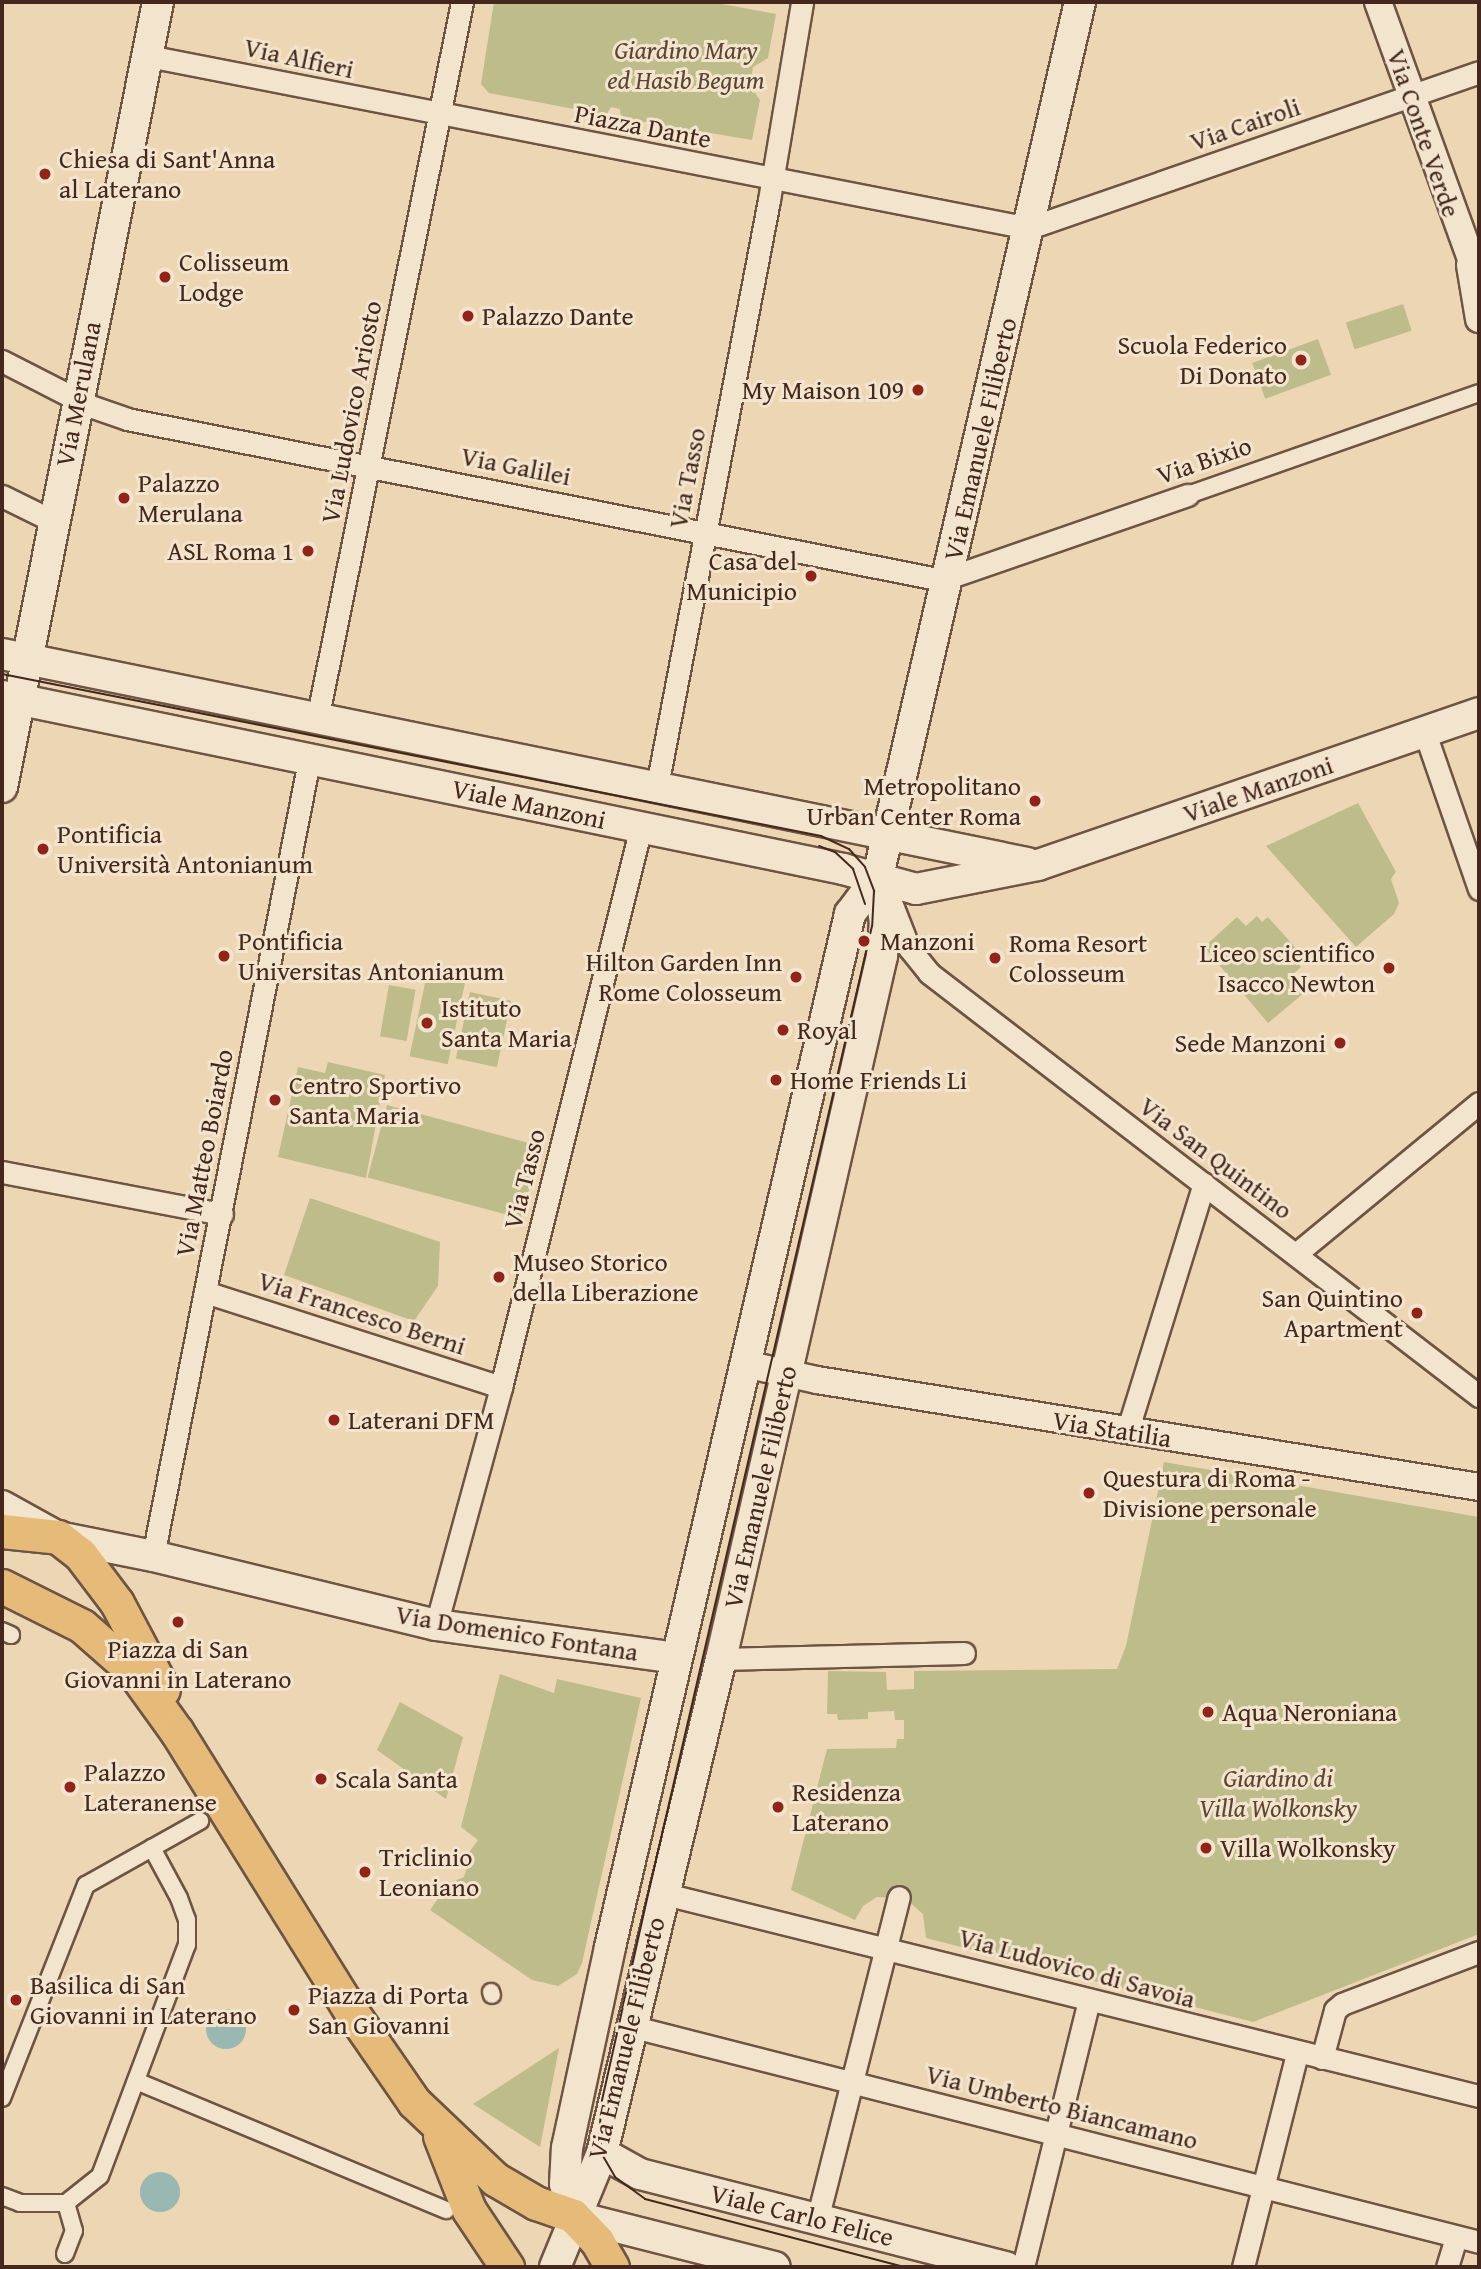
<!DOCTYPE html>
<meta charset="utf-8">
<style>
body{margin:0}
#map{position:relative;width:1481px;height:2269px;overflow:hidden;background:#edd6b4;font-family:"Gentium Book Plus",serif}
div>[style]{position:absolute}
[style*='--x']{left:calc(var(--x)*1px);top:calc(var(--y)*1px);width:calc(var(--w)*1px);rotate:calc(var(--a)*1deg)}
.green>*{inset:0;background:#bdbc8a;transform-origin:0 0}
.water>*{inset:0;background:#9ab8b2}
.round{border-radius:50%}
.roads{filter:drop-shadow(2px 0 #6e5443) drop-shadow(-2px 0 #6e5443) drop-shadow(0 2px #6e5443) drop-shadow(0 -2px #6e5443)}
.pedestrian>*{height:16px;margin:-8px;padding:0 8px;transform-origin:8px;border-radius:8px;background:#f3e4ce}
.minor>*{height:21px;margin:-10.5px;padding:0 10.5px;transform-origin:10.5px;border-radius:10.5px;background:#f3e4ce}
.tertiary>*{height:26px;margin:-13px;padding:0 13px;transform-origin:13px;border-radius:13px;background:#f3e4ce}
.secondary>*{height:30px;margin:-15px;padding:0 15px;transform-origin:15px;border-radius:15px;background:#f3e4ce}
.primary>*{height:33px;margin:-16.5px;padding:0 16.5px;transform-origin:16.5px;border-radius:16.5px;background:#e6bb7a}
.tram>*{height:2px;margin:-1px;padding:0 1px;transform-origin:1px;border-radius:1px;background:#44281d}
.dots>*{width:19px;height:19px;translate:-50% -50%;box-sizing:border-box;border:4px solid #f3e4ce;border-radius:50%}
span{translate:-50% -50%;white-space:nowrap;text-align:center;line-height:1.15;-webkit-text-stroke:6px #f3e4ce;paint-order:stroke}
.park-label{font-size:26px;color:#5c4633;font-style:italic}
.street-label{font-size:26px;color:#44281d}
.poi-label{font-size:26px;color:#44281d}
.left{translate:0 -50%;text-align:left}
.right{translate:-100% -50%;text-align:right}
.frame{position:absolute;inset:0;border:4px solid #44281d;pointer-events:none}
</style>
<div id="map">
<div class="green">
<i style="clip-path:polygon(494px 2px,711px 2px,776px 14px,768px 58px,753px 67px,750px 86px,760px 100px,752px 140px,621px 118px,620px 109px,611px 107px,606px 115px,489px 93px,481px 84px)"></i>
<i style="left:1403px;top:304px;width:28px;height:60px;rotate:72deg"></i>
<i style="left:1318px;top:339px;width:38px;height:70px;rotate:70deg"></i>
<i style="clip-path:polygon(1358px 803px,1396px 872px,1391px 879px,1399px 903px,1394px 914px,1356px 947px,1266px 846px)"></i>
<i style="clip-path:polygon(1257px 916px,1262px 922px,1268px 917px,1302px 955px,1296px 961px,1301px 967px,1291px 976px,1305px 992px,1268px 1023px,1204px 947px,1237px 917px,1246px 926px)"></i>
<i style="left:427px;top:974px;width:39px;height:84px;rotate:12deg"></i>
<i style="left:389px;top:985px;width:27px;height:52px;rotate:10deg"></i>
<i style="left:470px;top:992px;width:42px;height:68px;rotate:12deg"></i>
<i style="clip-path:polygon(328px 1062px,385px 1075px,366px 1178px,278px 1157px,298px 1067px,325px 1073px)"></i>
<i style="left:387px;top:1105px;width:159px;height:75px;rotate:15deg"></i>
<i style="clip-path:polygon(310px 1198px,440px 1242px,438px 1286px,414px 1321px,284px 1275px)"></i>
<i style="clip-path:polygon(1164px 1462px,1479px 1517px,1479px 1934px,1253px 2022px,926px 1938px,923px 1914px,906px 1899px,877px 1897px,863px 1906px,855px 1920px,791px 1890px,827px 1749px,896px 1748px,897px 1739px,904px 1739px,904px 1720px,895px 1720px,894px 1711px,868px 1712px,868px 1719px,838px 1720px,837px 1714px,827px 1714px,828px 1671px,886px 1672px,887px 1690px,914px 1689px,914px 1671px,1117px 1669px,1126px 1646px)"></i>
<i style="clip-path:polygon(500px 1674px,554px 1693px,557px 1679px,641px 1698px,582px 1963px,577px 1974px,558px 1986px,532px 1980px,430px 1910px,449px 1883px,464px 1877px,467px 1868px,463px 1861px,478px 1840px,461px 1827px)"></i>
<i style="clip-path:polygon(400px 1702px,463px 1737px,446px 1799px,377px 1750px)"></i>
<i style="clip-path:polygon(559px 2048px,540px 2147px,473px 2104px)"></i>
</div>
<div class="water">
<i class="round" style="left:206px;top:2009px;width:40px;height:40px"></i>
<i class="round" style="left:140px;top:2172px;width:40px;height:40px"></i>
</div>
<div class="roads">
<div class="pedestrian">
<i style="--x:1188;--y:495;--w:308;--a:-19.3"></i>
<i style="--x:2;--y:1631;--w:10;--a:24"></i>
<i style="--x:491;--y:1992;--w:3;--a:72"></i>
<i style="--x:136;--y:2081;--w:336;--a:22.6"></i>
<i style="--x:2;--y:2098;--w:229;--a:-68.5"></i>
<i style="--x:86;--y:1885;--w:131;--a:-29.3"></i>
<i style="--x:2;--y:2196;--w:19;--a:21"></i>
<i style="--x:20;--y:2203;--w:46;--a:0"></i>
<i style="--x:66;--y:2203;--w:43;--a:-38.5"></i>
<i style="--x:100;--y:2176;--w:247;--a:-69.4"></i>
<i style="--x:187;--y:1945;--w:25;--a:-90"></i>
<i style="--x:187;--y:1920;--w:23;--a:-110"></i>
<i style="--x:179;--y:1898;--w:57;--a:-118.4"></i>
<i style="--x:65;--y:2254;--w:25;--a:-69"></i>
<i style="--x:74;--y:2231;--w:29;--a:-106"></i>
</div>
<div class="minor">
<i style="--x:148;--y:56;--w:898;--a:11.05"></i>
<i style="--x:1029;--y:228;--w:476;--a:-19.1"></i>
<i style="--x:2;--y:361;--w:99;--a:27.1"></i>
<i style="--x:90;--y:406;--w:39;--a:19"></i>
<i style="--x:127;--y:419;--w:831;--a:11.17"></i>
<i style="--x:942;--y:580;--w:260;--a:-19.1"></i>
<i style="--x:2;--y:496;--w:57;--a:26.1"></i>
<i style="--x:317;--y:720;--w:732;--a:-78.58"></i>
<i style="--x:1425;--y:733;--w:165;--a:70.9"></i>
<i style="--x:657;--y:786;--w:597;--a:-79.18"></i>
<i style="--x:769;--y:200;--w:201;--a:-80.5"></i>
<i style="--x:889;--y:897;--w:55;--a:68.6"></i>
<i style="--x:909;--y:948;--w:32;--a:51"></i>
<i style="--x:929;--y:973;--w:694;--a:37.56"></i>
<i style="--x:2;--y:1172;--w:224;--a:10.8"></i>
<i style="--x:1297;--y:1253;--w:236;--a:-39.5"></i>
<i style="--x:205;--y:1292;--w:311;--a:17.8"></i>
<i style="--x:1127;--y:1432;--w:260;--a:-72.8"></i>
<i style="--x:153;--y:1556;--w:810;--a:-78.9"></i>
<i style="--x:436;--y:1625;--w:247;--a:-74.7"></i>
<i style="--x:501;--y:1387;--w:577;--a:-75.96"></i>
<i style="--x:721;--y:1659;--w:243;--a:-1.4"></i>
<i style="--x:661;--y:1893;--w:843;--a:13.94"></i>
<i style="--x:630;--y:2026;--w:876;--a:14.27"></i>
<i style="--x:1322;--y:2058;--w:50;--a:-74.8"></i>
<i style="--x:1335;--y:2010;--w:9;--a:-41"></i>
<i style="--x:1342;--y:2004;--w:147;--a:-20.8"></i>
<i style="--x:817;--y:2220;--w:333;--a:-75.8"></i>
<i style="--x:1023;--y:2267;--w:275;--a:-76.1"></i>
<i style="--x:1243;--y:2267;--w:221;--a:-75.8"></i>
<i style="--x:1447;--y:2267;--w:31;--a:-73"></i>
</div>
<div class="tertiary">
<i style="--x:1378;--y:2;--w:297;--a:70.1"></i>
<i style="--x:1470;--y:265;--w:55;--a:80.5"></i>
<i style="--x:745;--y:1364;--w:74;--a:12.5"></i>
<i style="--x:817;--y:1380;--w:671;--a:9.18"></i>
</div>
<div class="secondary">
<i style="--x:2;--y:654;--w:1046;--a:11.52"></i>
<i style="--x:2;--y:696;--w:859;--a:11.62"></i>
<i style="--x:843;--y:869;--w:76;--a:15.3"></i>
<i style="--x:916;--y:889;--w:124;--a:-11.1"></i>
<i style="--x:1038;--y:865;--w:466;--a:-19"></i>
<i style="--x:2;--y:787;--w:800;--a:-78.76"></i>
<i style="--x:2;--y:1506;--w:64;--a:29"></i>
<i style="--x:58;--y:1537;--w:97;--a:11.3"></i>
<i style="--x:153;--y:1556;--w:291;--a:13.7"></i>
<i style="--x:436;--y:1625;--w:242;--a:7.8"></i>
<i style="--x:602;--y:2153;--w:43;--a:28.9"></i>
<i style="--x:640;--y:2174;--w:378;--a:14.3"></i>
<i style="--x:573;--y:2216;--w:33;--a:-104"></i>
<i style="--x:565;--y:2184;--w:36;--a:-87"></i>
<i style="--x:567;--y:2148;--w:206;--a:-77.9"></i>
<i style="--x:610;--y:1947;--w:1061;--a:-76.92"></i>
<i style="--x:850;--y:914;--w:47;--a:-53.6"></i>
<i style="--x:573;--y:2216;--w:208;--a:14.2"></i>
<i style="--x:555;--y:2267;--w:123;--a:-67.6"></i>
<i style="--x:602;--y:2153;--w:508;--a:-76.46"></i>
<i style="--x:721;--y:1659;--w:721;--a:-77.1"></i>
<i style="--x:882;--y:956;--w:33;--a:-85"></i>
<i style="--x:885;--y:923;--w:48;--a:-98.5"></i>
<i style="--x:878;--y:876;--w:897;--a:-76.99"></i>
</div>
<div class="primary">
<i style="--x:2;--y:1531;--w:56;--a:6.1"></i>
<i style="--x:58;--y:1537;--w:28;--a:38"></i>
<i style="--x:80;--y:1554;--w:61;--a:52.9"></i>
<i style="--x:117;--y:1603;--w:98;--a:62.1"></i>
<i style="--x:2;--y:1586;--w:89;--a:26.6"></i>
<i style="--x:82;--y:1626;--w:68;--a:41.4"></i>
<i style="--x:133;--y:1671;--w:75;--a:54.2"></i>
<i style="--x:177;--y:1732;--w:325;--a:58.1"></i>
<i style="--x:349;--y:2008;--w:114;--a:55.3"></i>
<i style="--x:414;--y:2102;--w:112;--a:43.5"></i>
<i style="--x:495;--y:2179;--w:48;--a:30.3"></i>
<i style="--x:536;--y:2203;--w:39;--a:19"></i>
<i style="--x:573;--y:2216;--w:35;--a:46"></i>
<i style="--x:597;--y:2241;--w:30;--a:60"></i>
<i style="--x:440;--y:2136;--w:79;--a:68.6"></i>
<i style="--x:469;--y:2210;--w:69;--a:56.3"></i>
</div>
</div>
<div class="tram">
<i style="--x:2;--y:674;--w:835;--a:11.19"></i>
<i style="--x:821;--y:836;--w:31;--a:25"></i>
<i style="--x:849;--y:849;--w:24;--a:48"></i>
<i style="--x:865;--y:867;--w:26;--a:69"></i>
<i style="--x:874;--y:891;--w:35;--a:93"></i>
<i style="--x:872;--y:926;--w:989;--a:103.02"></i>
<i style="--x:649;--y:1890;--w:216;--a:102.6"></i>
<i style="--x:602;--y:2101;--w:33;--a:95"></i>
<i style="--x:599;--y:2134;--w:22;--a:80"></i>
<i style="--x:603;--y:2156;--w:24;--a:60"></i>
<i style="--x:615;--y:2177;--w:37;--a:36"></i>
<i style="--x:645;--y:2199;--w:268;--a:14.7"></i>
<i style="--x:819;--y:846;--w:17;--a:21"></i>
<i style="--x:835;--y:852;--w:25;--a:43"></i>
<i style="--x:853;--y:869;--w:37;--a:71"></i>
</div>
<div class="dots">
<i style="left:45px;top:174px;background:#8f2418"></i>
<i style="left:165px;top:277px;background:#8f2418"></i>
<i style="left:468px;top:316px;background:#8f2418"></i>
<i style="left:1301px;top:360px;background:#8f2418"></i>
<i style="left:918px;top:390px;background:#8f2418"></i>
<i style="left:124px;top:498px;background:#8f2418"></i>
<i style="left:308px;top:551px;background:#8f2418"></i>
<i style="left:811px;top:576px;background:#8f2418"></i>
<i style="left:1035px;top:801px;background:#8f2418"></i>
<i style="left:43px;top:849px;background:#8f2418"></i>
<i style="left:864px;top:941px;background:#8f2418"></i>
<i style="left:224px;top:956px;background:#8f2418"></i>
<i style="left:995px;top:958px;background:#8f2418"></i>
<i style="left:1389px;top:968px;background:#8f2418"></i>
<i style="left:796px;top:977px;background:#8f2418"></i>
<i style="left:427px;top:1023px;background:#8f2418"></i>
<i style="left:783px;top:1030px;background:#8f2418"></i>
<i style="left:1340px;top:1043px;background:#8f2418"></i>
<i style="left:776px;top:1080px;background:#8f2418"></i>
<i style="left:275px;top:1100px;background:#8f2418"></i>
<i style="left:499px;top:1277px;background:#8f2418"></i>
<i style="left:1417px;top:1313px;background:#8f2418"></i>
<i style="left:334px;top:1420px;background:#8f2418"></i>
<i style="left:1089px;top:1493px;background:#8f2418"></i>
<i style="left:178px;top:1622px;background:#8f2418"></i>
<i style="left:1208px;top:1712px;background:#8f2418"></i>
<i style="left:321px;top:1779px;background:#8f2418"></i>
<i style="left:70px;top:1787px;background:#8f2418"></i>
<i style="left:778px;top:1807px;background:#8f2418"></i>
<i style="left:1206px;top:1848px;background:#8f2418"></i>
<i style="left:365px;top:1872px;background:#8f2418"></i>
<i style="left:16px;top:2000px;background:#8f2418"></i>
<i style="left:294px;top:2010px;background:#8f2418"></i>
</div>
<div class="park-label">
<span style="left:686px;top:65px">Giardino Mary<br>ed Hasib Begum</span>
<span style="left:1278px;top:1793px">Giardino di<br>Villa Wolkonsky</span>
</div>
<div class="street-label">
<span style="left:299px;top:58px;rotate:12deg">Via Alfieri</span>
<span style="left:1245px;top:124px;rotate:-19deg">Via Cairoli</span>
<span style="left:643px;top:126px;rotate:11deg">Piazza Dante</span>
<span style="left:1424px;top:133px;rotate:71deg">Via Conte Verde</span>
<span style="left:78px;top:394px;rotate:-79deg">Via Merulana</span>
<span style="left:351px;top:412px;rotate:-79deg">Via Ludovico Ariosto</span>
<span style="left:980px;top:439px;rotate:-77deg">Via Emanuele Filiberto</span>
<span style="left:1204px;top:460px;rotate:-19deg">Via Bixio</span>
<span style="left:516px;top:466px;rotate:11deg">Via Galilei</span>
<span style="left:687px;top:478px;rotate:-79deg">Via Tasso</span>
<span style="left:1258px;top:789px;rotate:-19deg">Viale Manzoni</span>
<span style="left:529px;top:804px;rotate:12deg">Viale Manzoni</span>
<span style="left:204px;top:1153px;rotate:-79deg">Via Matteo Boiardo</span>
<span style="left:1216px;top:1158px;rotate:37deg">Via San Quintino</span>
<span style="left:524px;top:1179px;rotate:-76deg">Via Tasso</span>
<span style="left:362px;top:1313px;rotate:18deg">Via Francesco Berni</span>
<span style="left:1112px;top:1429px;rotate:9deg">Via Statilia</span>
<span style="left:760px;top:1487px;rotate:-77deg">Via Emanuele Filiberto</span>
<span style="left:517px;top:1633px;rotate:9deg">Via Domenico Fontana</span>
<span style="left:1077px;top:1968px;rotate:15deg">Via Ludovico di Savoia</span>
<span style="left:626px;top:2038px;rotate:-76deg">Via Emanuele Filiberto</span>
<span style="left:1062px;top:2107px;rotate:14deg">Via Umberto Biancamano</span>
<span style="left:802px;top:2215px;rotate:14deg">Viale Carlo Felice</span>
</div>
<div class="poi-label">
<span class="left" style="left:59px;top:174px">Chiesa di Sant'Anna<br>al Laterano</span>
<span class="left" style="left:179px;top:277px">Colisseum<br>Lodge</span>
<span class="left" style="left:482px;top:316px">Palazzo Dante</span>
<span class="right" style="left:1287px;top:360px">Scuola Federico<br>Di Donato</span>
<span class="right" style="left:904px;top:390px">My Maison 109</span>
<span class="left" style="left:138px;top:498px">Palazzo<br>Merulana</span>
<span class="right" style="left:294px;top:551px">ASL Roma 1</span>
<span class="right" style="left:797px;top:576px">Casa del<br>Municipio</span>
<span class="right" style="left:1021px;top:801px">Metropolitano<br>Urban Center Roma</span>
<span class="left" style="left:57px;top:849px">Pontificia<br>Università Antonianum</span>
<span class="left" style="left:238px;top:956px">Pontificia<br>Universitas Antonianum</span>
<span class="left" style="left:880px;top:941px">Manzoni</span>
<span class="left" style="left:1009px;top:958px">Roma Resort<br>Colosseum</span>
<span class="right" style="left:1375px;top:968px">Liceo scientifico<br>Isacco Newton</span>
<span class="right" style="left:782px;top:977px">Hilton Garden Inn<br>Rome Colosseum</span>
<span class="left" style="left:441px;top:1023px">Istituto<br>Santa Maria</span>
<span class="left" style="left:797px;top:1030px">Royal</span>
<span class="right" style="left:1326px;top:1043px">Sede Manzoni</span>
<span class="left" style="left:790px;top:1080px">Home Friends Li</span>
<span class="left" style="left:289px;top:1100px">Centro Sportivo<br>Santa Maria</span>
<span class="left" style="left:513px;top:1277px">Museo Storico<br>della Liberazione</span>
<span class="right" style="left:1403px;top:1313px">San Quintino<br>Apartment</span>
<span class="left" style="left:348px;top:1420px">Laterani DFM</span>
<span class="left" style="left:1103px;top:1493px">Questura di Roma -<br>Divisione personale</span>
<span style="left:178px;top:1664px">Piazza di San<br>Giovanni in Laterano</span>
<span class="left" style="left:1222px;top:1712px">Aqua Neroniana</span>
<span class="left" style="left:84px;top:1787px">Palazzo<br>Lateranense</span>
<span class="left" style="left:335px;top:1779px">Scala Santa</span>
<span class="left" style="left:792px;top:1807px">Residenza<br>Laterano</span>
<span class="left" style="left:1220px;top:1848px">Villa Wolkonsky</span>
<span class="left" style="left:379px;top:1872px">Triclinio<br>Leoniano</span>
<span class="left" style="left:30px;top:2000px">Basilica di San<br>Giovanni in Laterano</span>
<span class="left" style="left:308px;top:2010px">Piazza di Porta<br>San Giovanni</span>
</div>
<div class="frame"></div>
</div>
